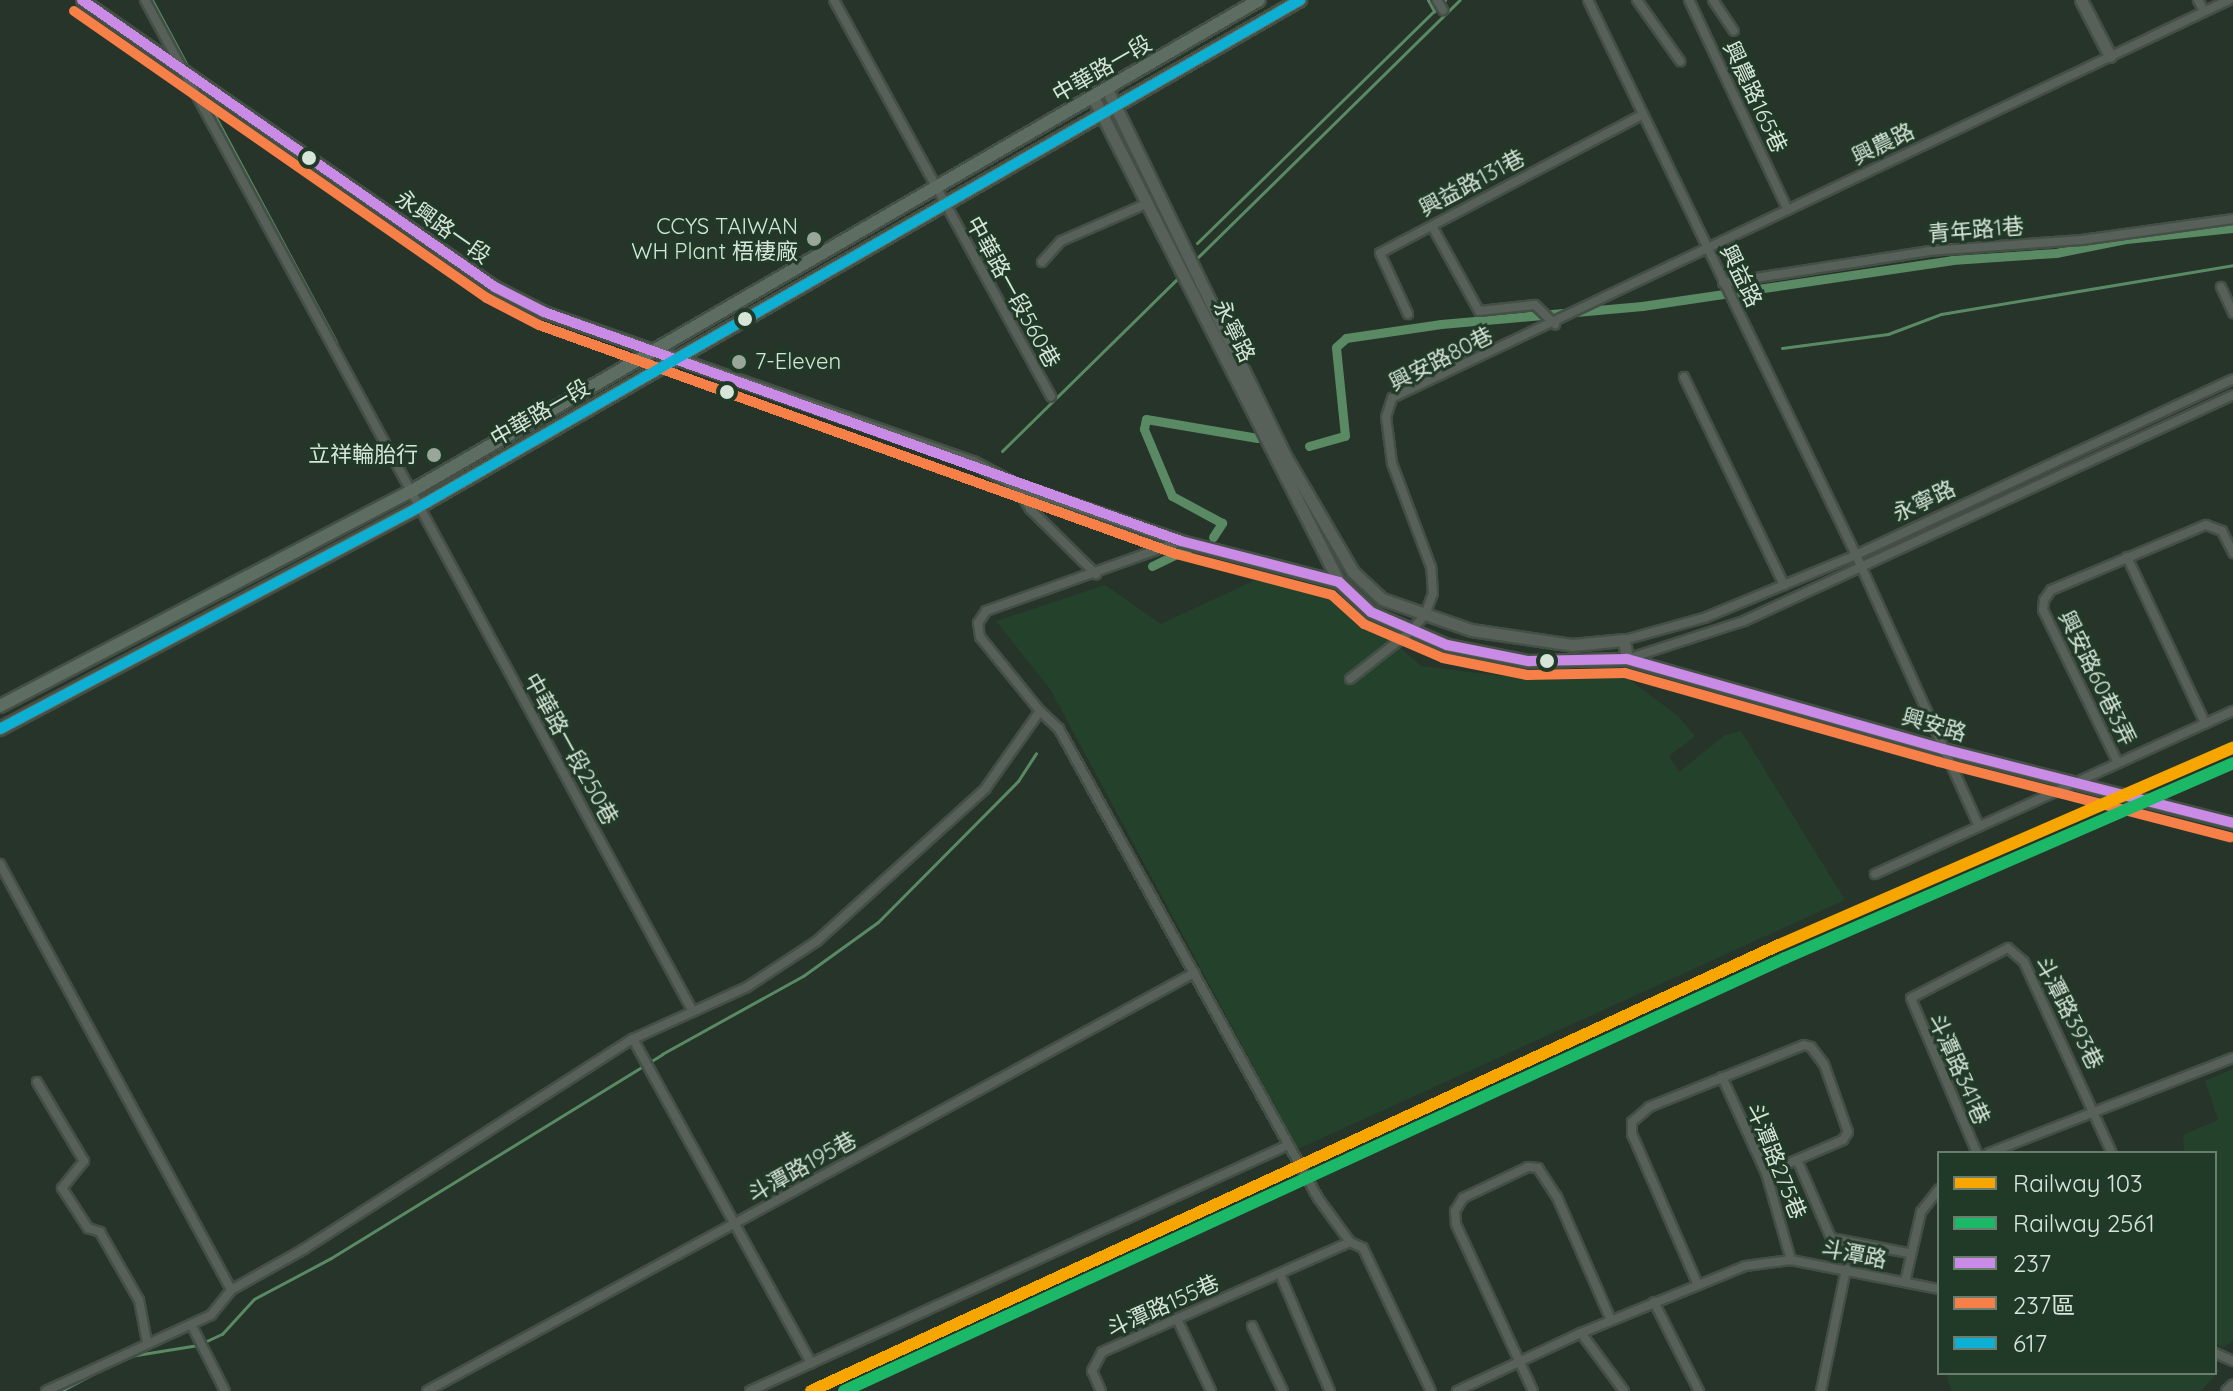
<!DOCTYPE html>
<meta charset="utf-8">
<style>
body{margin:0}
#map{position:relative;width:2233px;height:1391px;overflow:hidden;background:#27342a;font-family:Quicksand,"Noto Sans TC",sans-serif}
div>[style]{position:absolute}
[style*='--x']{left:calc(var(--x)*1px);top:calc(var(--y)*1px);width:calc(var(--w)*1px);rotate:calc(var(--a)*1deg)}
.built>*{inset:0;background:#24412c}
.stream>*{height:3px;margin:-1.5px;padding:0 1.5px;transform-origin:1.5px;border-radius:1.5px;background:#598a64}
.canal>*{height:9px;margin:-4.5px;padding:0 4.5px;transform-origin:4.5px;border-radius:4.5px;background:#598a64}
.roads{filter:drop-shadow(2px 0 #444f46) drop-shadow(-2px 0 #444f46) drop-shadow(0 2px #444f46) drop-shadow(0 -2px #444f46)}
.street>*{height:8px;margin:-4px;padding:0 4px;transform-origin:4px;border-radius:4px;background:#576159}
.secondary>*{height:11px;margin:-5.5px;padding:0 5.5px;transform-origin:5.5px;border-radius:5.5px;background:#576159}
.primary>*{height:12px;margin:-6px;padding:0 6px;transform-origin:6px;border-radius:6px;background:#5d6d61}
.bus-1>*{height:10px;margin:-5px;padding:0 5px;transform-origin:5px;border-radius:5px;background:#ca8be6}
.bus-2>*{height:10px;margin:-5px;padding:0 5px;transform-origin:5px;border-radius:5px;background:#f78048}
.bus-3>*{height:10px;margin:-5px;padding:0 5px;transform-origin:5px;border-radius:5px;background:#0dafd3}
.rail-1>*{height:12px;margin:-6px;padding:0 6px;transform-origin:6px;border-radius:6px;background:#f7a600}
.rail-2>*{height:12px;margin:-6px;padding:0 6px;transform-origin:6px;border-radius:6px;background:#1ab867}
.dots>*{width:22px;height:22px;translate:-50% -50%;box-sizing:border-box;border:4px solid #213a27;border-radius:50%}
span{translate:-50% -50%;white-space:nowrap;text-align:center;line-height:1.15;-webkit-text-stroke:6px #213a27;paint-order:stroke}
.street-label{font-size:22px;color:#d6e5d8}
.poi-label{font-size:22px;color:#d6e5d8}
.right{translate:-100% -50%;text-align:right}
.left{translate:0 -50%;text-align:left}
.legend{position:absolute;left:1937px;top:1151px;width:280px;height:224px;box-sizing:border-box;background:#213a27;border:2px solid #697e6e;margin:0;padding:10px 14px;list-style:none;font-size:24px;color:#d6e5d8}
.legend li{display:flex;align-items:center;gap:16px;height:40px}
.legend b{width:40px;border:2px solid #697e6e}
</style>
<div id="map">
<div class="built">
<i style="clip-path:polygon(1255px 580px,1329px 585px,1421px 666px,1536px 680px,1622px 674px,1678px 716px,1695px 736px,1669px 756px,1679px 772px,1725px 735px,1741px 731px,1845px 900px,1298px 1149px,1050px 689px,996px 621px,1105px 585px,1161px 624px)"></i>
<i style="clip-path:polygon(2233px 1069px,2233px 1341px,2223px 1348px,2215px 1343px,2215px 1153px,2184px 1153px,2183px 1135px,2218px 1120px,2205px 1081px)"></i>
<i style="clip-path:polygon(2215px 1369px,2220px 1370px,2201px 1391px,1952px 1391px,1945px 1373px,2215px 1373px)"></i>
</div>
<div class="stream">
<i style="--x:152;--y:0;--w:76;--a:61.8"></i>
<i style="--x:1428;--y:0;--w:13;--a:61"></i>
<i style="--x:200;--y:88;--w:288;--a:61.8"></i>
<i style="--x:1197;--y:243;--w:347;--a:-44.4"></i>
<i style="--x:1195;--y:260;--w:371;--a:-44.5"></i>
<i style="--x:1782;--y:348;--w:107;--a:-7.5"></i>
<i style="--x:1888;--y:334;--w:57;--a:-20.7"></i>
<i style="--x:1941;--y:314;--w:296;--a:-9.5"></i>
<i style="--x:1002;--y:451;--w:248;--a:-44.5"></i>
<i style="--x:130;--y:1356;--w:69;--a:-9.2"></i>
<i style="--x:198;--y:1345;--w:26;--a:-25"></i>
<i style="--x:222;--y:1334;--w:47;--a:-47.6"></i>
<i style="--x:254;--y:1299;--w:87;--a:-28"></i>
<i style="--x:331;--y:1258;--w:389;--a:-31.6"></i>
<i style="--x:662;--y:1054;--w:161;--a:-29"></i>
<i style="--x:803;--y:976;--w:92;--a:-35.8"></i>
<i style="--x:878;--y:922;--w:199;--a:-45.2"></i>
<i style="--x:1018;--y:781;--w:33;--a:-57"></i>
<i style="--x:61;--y:1391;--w:34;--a:-28"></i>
</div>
<div class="canal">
<i style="--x:1309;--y:446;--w:37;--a:-16"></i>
<i style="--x:1345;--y:436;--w:89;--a:-95.8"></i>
<i style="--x:1336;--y:347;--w:13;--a:-42"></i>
<i style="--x:1346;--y:338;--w:96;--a:-8.4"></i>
<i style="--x:1441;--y:324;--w:202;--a:-5.1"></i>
<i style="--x:1642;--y:306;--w:313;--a:-8.4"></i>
<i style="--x:1952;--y:260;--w:104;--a:-3.9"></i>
<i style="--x:2056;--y:253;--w:71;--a:-11.3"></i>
<i style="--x:2126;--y:239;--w:108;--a:-5.9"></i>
<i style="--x:1213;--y:537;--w:17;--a:-57"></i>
<i style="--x:1222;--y:523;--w:57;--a:-151.6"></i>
<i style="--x:1172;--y:496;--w:73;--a:-112.7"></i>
<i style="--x:1144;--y:429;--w:10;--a:-79"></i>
<i style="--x:1146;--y:419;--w:113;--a:9.7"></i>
<i style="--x:1152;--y:566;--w:46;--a:-26"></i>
</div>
<div class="roads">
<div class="street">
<i style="--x:145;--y:0;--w:1146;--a:61.56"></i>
<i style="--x:834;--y:0;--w:452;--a:61.3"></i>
<i style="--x:1437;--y:0;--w:12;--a:59"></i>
<i style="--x:1588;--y:0;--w:616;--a:64.22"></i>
<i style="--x:1856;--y:555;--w:298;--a:65.6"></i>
<i style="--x:1637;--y:0;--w:75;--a:54.8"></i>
<i style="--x:1689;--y:0;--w:232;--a:64.8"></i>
<i style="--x:1713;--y:0;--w:37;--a:56"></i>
<i style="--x:2198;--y:0;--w:13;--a:61"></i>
<i style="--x:1432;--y:226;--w:97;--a:61.1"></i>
<i style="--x:1479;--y:311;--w:56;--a:-6.1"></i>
<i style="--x:1535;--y:305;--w:28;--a:44"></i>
<i style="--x:1042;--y:262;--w:28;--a:-48"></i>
<i style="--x:1061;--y:241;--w:95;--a:-23.6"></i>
<i style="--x:1723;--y:283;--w:208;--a:-8.8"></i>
<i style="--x:1929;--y:251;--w:153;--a:-4.1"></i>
<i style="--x:2082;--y:240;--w:152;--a:-7.9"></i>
<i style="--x:2221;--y:287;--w:29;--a:65"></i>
<i style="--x:1408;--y:314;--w:67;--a:-114.7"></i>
<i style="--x:1380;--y:253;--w:296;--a:-27.8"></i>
<i style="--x:1684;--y:377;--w:231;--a:64.3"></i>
<i style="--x:1014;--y:484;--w:30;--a:57"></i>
<i style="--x:1030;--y:509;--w:93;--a:44.6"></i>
<i style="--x:2127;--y:557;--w:183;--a:64.8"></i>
<i style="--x:1624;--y:640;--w:83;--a:-15.4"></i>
<i style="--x:1704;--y:618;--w:165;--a:-22.5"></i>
<i style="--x:1856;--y:555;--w:416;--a:-25"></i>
<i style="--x:1627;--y:659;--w:123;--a:-18"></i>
<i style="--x:1744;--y:621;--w:539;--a:-24.8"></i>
<i style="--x:1350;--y:679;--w:76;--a:-38.1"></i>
<i style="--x:1410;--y:632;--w:23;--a:-49"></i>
<i style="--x:1425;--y:615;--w:23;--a:-70"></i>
<i style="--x:1433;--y:593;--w:26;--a:-94"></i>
<i style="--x:1431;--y:567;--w:111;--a:-110.6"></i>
<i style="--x:1392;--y:463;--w:46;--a:-97.4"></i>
<i style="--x:1386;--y:417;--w:20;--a:-72"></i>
<i style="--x:1392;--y:398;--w:927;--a:-25.43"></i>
<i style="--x:1040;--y:711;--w:26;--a:43"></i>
<i style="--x:1059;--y:729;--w:536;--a:61.09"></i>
<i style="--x:1318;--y:1198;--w:54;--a:54"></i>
<i style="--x:1350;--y:1242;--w:14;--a:25"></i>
<i style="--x:1363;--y:1248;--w:158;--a:64.6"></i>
<i style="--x:2118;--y:763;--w:170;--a:-116.1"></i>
<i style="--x:2043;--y:610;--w:10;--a:-84"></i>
<i style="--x:2044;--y:600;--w:12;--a:-55"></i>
<i style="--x:2051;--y:590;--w:168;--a:-22.8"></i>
<i style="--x:2206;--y:525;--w:17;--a:21"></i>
<i style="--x:2222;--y:531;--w:25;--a:63"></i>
<i style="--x:0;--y:864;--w:485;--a:61.5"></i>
<i style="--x:1875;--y:874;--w:393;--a:-24.5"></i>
<i style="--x:633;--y:1039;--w:370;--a:61.2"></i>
<i style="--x:1722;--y:1077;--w:106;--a:65.4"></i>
<i style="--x:1766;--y:1173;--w:91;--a:74"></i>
<i style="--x:37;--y:1082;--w:92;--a:59.3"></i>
<i style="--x:84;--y:1161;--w:35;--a:129"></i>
<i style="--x:62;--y:1188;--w:48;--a:57"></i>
<i style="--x:88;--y:1228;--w:13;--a:18"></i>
<i style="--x:100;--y:1232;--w:78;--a:60.2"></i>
<i style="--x:139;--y:1300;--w:43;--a:79.2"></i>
<i style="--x:1977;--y:1153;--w:168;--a:-113.1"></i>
<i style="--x:1911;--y:998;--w:109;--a:-27.3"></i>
<i style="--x:2008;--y:948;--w:21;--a:41"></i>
<i style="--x:2024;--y:962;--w:210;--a:65.3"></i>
<i style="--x:1989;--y:1153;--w:262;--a:-21.3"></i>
<i style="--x:1798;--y:1162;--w:83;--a:66.5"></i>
<i style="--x:1831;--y:1238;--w:78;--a:11"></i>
<i style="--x:1280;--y:1274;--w:127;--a:66.9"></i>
<i style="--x:1905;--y:1282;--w:72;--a:-77.1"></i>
<i style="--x:1921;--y:1212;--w:29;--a:-52"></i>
<i style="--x:1698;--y:1285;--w:165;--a:-113.6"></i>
<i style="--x:1632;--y:1134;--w:12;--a:-90"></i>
<i style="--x:1632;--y:1122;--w:23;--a:-41"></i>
<i style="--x:1649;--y:1107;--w:167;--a:-21.8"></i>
<i style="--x:1804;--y:1045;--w:7;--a:16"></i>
<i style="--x:1811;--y:1047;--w:21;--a:53"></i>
<i style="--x:1824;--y:1064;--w:72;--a:70.6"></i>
<i style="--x:1848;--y:1132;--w:9;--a:122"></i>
<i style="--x:1843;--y:1140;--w:84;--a:156.8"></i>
<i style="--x:1654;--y:1302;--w:100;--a:63.2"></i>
<i style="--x:1177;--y:1319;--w:80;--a:64.7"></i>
<i style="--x:192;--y:1326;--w:73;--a:63.1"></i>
<i style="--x:1252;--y:1326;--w:72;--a:64.5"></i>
<i style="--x:1581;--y:1333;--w:72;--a:53.4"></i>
<i style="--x:2215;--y:1353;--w:20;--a:24"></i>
<i style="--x:46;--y:1391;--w:182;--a:-24.7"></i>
<i style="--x:211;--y:1315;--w:32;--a:-51"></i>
<i style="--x:231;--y:1290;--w:84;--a:-29.3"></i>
<i style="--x:304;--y:1249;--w:390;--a:-32.6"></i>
<i style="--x:633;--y:1039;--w:125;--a:-24.5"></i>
<i style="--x:747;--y:987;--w:84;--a:-33.3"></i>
<i style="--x:817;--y:941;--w:227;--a:-42.1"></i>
<i style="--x:985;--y:789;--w:95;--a:-54.8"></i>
<i style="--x:1040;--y:711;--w:95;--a:-129"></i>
<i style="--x:980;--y:637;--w:14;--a:-98"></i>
<i style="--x:978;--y:623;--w:14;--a:-56"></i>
<i style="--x:986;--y:611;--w:207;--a:-19.7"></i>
<i style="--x:427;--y:1391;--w:874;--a:-28.59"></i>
<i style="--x:750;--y:1391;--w:592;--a:-24.57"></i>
<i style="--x:1101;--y:1391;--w:22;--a:-114"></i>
<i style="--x:1092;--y:1371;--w:21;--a:-62"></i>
<i style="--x:1102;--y:1352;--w:271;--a:-23.9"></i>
<i style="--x:1457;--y:1391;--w:137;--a:-25.1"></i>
<i style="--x:1581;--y:1333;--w:177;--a:-22.2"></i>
<i style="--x:1745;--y:1266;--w:46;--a:-7.4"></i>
<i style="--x:1791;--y:1260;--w:151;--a:11.1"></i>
<i style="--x:1533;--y:1391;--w:184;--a:-114.8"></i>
<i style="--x:1456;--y:1224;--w:13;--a:-94"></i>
<i style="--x:1455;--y:1211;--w:15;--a:-58"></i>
<i style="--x:1463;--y:1198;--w:72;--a:-25.5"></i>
<i style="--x:1528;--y:1167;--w:10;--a:6"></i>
<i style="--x:1538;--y:1168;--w:35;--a:57"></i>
<i style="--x:1557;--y:1197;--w:134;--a:66.3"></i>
<i style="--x:1821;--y:1391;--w:125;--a:-78.4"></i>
</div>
<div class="secondary">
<i style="--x:82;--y:0;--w:503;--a:34.8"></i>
<i style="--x:495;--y:287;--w:55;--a:27"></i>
<i style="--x:544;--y:312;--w:454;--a:19.3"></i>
<i style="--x:973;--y:462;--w:47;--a:28.2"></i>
<i style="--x:1014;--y:484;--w:176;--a:18.8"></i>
<i style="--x:1181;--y:541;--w:163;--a:14.5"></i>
<i style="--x:1339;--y:582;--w:44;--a:43.2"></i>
<i style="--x:1371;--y:612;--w:83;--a:23.5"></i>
<i style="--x:1447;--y:645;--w:83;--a:11.2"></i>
<i style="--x:1528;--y:661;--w:99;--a:-1.2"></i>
<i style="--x:1627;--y:659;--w:329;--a:15.9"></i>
<i style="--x:1943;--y:749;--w:299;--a:14.3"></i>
<i style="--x:2081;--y:0;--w:63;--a:62.6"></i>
<i style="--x:1107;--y:89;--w:411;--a:64.1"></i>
<i style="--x:1287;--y:459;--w:131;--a:59.7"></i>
<i style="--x:1353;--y:572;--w:40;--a:43"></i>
<i style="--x:1382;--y:599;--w:94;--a:19.2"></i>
<i style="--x:1471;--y:630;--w:102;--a:8.4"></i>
<i style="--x:1572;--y:645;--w:52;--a:-5.5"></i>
<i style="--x:1624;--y:640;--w:19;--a:81"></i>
<i style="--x:1093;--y:97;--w:544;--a:63.11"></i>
<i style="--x:2227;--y:1391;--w:8;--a:-45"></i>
</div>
<div class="primary">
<i style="--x:0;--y:706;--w:462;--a:-27.6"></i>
<i style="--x:410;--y:492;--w:981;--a:-30.09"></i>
<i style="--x:0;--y:729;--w:472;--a:-27.9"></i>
<i style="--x:417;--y:508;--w:1019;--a:-29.91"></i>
</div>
</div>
<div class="bus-1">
<i style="--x:82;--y:0;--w:503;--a:34.8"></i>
<i style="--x:495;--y:287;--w:55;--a:27"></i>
<i style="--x:544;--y:312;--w:677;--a:19.77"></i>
<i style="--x:1181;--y:541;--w:163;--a:14.5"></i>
<i style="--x:1339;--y:582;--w:44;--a:43.2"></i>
<i style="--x:1371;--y:612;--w:83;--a:23.5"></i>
<i style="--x:1447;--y:645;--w:83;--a:11.2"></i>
<i style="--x:1528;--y:661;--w:99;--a:-1.2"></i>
<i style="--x:1627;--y:659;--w:329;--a:15.9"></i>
<i style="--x:1943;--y:749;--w:299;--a:14.3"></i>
</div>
<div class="bus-2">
<i style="--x:74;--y:11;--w:503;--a:34.8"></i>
<i style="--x:487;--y:298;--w:59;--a:27.4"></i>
<i style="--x:539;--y:325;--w:677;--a:19.77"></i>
<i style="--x:1176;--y:554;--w:161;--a:14.7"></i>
<i style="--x:1332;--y:595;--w:43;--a:42.2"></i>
<i style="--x:1364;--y:624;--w:86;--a:23.3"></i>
<i style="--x:1443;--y:658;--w:86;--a:11.4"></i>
<i style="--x:1527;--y:675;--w:98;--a:-1.2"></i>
<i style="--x:1625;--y:673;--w:326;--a:15.8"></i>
<i style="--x:1939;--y:762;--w:301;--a:14.5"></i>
</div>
<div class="bus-3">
<i style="--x:0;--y:729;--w:472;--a:-27.9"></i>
<i style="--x:417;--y:508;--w:1019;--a:-29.91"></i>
</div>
<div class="rail-1">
<i style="--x:811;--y:1391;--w:1066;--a:-24.74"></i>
<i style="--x:1779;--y:945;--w:495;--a:-23.5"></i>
</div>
<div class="rail-2">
<i style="--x:844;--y:1391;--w:1036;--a:-24.71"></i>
<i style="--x:1785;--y:958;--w:489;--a:-23.5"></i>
</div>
<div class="dots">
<i style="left:309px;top:158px;background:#d6e5d8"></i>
<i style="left:814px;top:239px;background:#99a79b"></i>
<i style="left:745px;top:319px;background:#d6e5d8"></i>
<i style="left:739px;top:362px;background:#99a79b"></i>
<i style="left:727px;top:392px;background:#d6e5d8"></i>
<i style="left:434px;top:455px;background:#99a79b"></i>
<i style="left:1547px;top:661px;background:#d6e5d8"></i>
</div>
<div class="street-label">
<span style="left:1102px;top:69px;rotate:-30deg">中華路一段</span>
<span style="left:1755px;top:97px;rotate:65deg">興農路165巷</span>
<span style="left:1883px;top:144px;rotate:-26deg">興農路</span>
<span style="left:1472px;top:183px;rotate:-28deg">興益路131巷</span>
<span style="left:443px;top:227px;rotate:35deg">永興路一段</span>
<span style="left:1976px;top:230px;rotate:-5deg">青年路1巷</span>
<span style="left:1741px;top:276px;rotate:64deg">興益路</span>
<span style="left:1013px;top:292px;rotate:61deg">中華路一段560巷</span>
<span style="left:1234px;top:331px;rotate:64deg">永寧路</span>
<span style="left:1441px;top:359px;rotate:-27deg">興安路80巷</span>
<span style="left:540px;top:413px;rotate:-30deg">中華路一段</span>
<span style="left:1924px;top:501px;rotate:-25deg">永寧路</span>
<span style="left:2097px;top:678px;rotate:64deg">興安路60巷3弄</span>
<span style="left:1934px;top:725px;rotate:16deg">興安路</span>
<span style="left:571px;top:749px;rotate:61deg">中華路一段250巷</span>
<span style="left:2069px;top:1013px;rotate:63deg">斗潭路393巷</span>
<span style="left:1959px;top:1069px;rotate:66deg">斗潭路341巷</span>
<span style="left:1776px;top:1161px;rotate:68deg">斗潭路275巷</span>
<span style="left:802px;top:1167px;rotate:-29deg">斗潭路195巷</span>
<span style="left:1854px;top:1254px;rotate:11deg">斗潭路</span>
<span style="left:1163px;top:1306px;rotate:-24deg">斗潭路155巷</span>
</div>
<div class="poi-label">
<span class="right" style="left:798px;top:239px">CCYS TAIWAN<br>WH Plant 梧棲廠</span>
<span class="left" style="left:755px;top:362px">7-Eleven</span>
<span class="right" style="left:418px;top:455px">立祥輪胎行</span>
</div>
<ul class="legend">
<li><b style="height:10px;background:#f7a600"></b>Railway 103</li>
<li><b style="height:10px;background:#1ab867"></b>Railway 2561</li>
<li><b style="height:10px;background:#ca8be6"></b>237</li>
<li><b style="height:10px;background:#f78048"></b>237區</li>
<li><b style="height:10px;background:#0dafd3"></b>617</li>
</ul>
</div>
